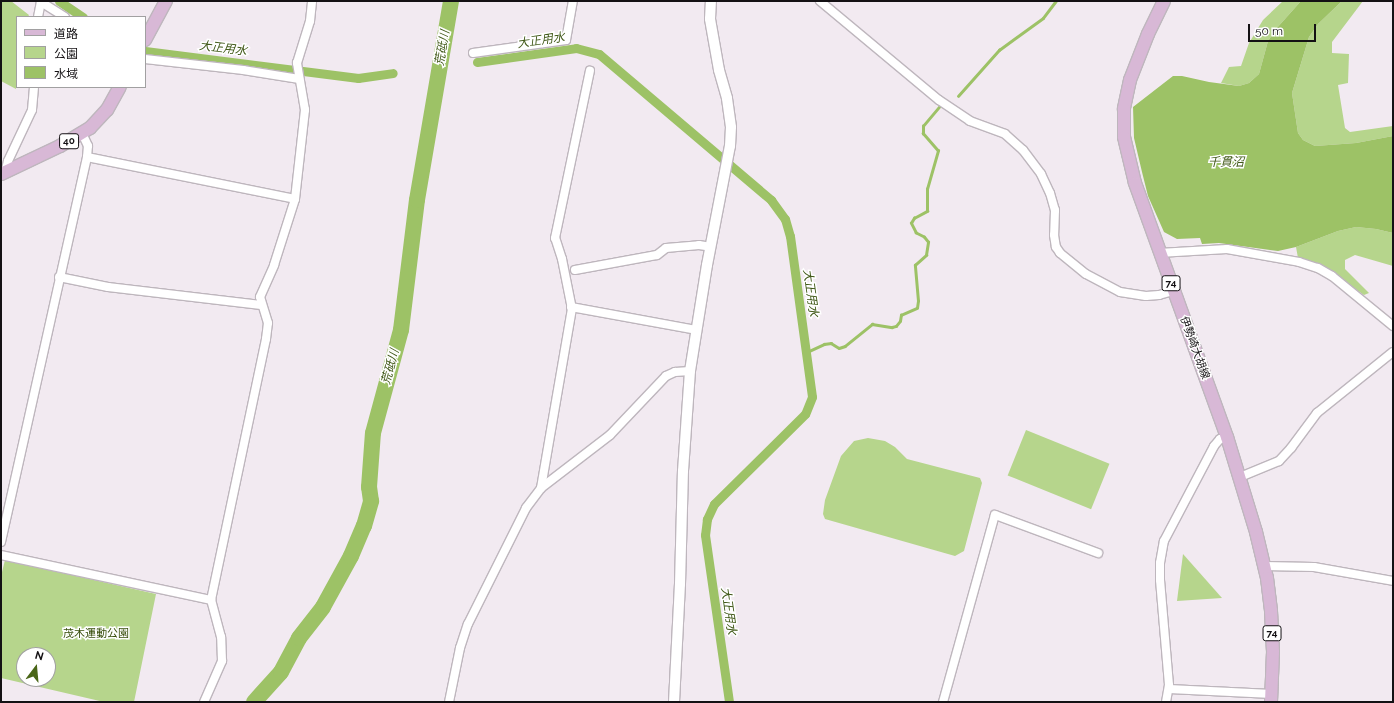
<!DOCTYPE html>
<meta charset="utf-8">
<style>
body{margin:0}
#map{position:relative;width:1394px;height:703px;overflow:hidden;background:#f2eaf1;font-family:Raleway,"Noto Sans JP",sans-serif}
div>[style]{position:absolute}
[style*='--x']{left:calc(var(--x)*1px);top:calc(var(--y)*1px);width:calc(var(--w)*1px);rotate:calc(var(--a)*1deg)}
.green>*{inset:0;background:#b6d58c;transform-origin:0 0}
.water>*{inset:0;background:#9dc266}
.stream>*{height:2.5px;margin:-1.25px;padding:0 1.25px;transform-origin:1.25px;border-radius:1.25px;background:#9dc266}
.canal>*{height:9px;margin:-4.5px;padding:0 4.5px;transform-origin:4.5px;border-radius:4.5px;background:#9dc266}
.river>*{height:16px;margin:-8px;padding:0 8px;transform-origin:8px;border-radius:8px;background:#9dc266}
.roads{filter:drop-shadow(1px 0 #beb6bd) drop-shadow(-1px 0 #beb6bd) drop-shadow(0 1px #beb6bd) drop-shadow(0 -1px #beb6bd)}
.minor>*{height:8px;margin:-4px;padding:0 4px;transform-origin:4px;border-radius:4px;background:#fff}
.tertiary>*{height:10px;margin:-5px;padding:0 5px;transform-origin:5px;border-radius:5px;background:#fff}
.primary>*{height:12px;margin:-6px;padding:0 6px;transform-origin:6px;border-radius:6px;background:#d8b8d6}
span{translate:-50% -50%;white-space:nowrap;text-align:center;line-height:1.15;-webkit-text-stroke:3px #fff;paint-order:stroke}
.shield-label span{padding:1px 3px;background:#fff;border:1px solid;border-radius:3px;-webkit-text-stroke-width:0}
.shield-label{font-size:10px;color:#141114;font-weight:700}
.street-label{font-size:11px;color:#141114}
.park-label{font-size:11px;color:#374e0a}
.water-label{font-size:12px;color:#425a1a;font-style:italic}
.frame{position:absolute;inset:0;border:2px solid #141114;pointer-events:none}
.legend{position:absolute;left:16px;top:16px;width:130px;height:72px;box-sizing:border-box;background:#fff;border:1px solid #a1a0a1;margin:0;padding:5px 7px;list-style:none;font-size:12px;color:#141114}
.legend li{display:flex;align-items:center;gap:8px;height:20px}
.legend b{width:20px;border:1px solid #a1a0a1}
.north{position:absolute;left:16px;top:647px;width:40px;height:40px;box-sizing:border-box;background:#fff;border:1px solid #a1a0a1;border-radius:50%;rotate:16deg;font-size:11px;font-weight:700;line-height:16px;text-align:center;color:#141114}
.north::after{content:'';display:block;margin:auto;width:14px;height:18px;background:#4a6618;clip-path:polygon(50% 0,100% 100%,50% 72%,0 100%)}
.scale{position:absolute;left:1248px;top:24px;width:68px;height:18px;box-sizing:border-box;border:2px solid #141114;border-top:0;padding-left:5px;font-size:12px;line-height:14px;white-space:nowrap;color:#141114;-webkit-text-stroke:3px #fff;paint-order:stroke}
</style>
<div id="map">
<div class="green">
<i style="clip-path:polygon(1px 1px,11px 1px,29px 15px,28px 17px,17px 17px,16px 89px,1px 81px)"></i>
<i style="clip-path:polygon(1283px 1px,1301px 1px,1276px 29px,1268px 41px,1259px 74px,1249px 83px,1239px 86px,1221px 83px,1229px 67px,1241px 66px,1249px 43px,1263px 20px)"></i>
<i style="clip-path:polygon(1342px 1px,1363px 1px,1332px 42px,1332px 53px,1349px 54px,1348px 83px,1338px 85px,1345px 128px,1350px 132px,1393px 126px,1393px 136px,1356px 143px,1315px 146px,1303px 140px,1298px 133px,1292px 93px,1309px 37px,1318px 24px)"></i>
<i style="clip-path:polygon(1356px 227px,1376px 229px,1393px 233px,1393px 266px,1355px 255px,1345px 260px,1345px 269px,1369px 293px,1364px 295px,1325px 268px,1298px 258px,1296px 247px,1338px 231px)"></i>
<i style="left:1026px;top:430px;width:90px;height:49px;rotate:22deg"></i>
<i style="clip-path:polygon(868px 438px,885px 441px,895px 447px,907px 459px,980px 478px,982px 483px,964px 551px,955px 556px,825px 519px,823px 514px,825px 500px,841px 456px,854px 441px)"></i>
<i style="clip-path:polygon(1183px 554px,1222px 598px,1177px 601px)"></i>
<i style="clip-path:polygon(evenodd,5px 560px,156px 594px,134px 702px,104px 702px,1px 678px,1px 576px,5px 560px,24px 655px,48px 655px,48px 679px,24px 679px,24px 655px)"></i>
</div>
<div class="water">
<i style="clip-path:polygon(1301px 1px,1342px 1px,1318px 24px,1309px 37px,1292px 93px,1298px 133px,1303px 140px,1315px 146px,1356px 143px,1393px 136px,1393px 233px,1376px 229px,1356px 227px,1338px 231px,1296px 247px,1278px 251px,1219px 243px,1202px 244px,1200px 238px,1177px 239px,1164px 232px,1148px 196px,1142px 172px,1134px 138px,1133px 107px,1173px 76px,1182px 76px,1209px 82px,1239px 86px,1249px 83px,1259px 74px,1268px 41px,1276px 29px)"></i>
</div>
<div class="stream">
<i style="--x:958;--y:96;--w:62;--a:-48.3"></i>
<i style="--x:999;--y:50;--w:54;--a:-36"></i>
<i style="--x:1043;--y:18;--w:21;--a:-53"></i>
<i style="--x:805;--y:353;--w:21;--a:-25"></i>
<i style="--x:824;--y:344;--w:7;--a:-8"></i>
<i style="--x:831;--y:343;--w:9;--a:32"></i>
<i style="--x:839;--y:348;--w:6;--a:-18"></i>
<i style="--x:845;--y:346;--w:35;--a:-39"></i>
<i style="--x:872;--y:324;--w:20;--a:9"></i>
<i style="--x:892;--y:327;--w:4;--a:-14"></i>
<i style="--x:896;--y:326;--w:6;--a:-51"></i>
<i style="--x:900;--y:321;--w:6;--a:-81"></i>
<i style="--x:901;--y:315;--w:17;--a:-24"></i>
<i style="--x:917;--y:308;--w:7;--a:-82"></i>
<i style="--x:918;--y:301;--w:36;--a:-95"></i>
<i style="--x:915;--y:265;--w:15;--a:-42"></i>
<i style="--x:926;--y:255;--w:13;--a:-81"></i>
<i style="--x:928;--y:242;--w:6;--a:-129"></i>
<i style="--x:924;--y:237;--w:9;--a:-153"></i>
<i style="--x:916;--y:233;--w:11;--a:-117"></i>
<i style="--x:911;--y:223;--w:6;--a:-59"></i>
<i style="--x:914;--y:218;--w:15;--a:-28"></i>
<i style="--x:927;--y:211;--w:22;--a:-90"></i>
<i style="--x:927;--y:189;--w:40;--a:-74"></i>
<i style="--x:938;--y:151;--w:23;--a:-131"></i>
<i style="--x:923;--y:134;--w:8;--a:-90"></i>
<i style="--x:923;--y:126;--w:26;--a:-50"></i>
</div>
<div class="canal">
<i style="--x:59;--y:1;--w:29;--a:34"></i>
<i style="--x:145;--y:51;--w:215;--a:7.2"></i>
<i style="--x:358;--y:78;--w:35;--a:-8"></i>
<i style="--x:477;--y:62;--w:100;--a:-8"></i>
<i style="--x:576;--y:48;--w:24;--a:15"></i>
<i style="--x:599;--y:54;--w:226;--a:40.3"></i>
<i style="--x:771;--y:200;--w:24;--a:54"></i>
<i style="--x:785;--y:219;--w:18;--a:74"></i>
<i style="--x:790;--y:236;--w:162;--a:82.2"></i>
<i style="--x:812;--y:397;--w:18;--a:112"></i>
<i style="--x:805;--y:414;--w:128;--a:135.3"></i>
<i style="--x:714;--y:504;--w:17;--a:115"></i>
<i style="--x:707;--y:519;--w:16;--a:97"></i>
<i style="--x:705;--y:535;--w:169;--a:81.8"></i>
</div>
<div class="river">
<i style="--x:254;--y:702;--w:40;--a:-48"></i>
<i style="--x:281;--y:672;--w:38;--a:-62"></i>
<i style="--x:299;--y:638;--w:39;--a:-52"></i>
<i style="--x:323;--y:607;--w:58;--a:-61.2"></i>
<i style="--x:351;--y:556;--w:33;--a:-67"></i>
<i style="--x:364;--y:526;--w:26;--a:-74"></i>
<i style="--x:371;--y:501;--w:14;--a:-98"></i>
<i style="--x:369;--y:487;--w:54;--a:-85.8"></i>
<i style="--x:373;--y:433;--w:107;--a:-74.8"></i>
<i style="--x:401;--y:330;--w:131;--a:-83"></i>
<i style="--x:417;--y:200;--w:202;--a:-80.3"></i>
</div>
<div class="roads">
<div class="minor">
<i style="--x:820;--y:1;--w:155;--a:39.8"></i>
<i style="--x:939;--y:100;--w:37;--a:34"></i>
<i style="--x:970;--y:121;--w:37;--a:20"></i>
<i style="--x:1005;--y:134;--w:24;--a:42"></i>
<i style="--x:1023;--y:150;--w:30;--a:53"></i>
<i style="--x:1041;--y:174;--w:21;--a:65"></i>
<i style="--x:1050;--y:193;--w:18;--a:74"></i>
<i style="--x:1055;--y:210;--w:25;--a:92"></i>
<i style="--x:1054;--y:235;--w:12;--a:81"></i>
<i style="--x:1056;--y:247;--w:7;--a:56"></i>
<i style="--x:1060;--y:253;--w:33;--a:39"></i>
<i style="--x:1086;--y:274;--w:38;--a:28"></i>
<i style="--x:1120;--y:292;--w:26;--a:9"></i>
<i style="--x:1146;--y:296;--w:13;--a:-4"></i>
<i style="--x:1159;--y:295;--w:15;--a:-16"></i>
<i style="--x:41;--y:2;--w:28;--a:32"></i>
<i style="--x:38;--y:17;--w:16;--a:-79"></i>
<i style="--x:473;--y:53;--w:94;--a:-8"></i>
<i style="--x:566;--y:40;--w:40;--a:-80"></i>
<i style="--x:145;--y:59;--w:99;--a:6.4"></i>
<i style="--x:243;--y:70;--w:57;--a:9.1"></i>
<i style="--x:87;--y:157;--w:212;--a:11.4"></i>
<i style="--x:5;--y:173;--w:12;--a:-76"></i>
<i style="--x:8;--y:161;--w:56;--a:-64.8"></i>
<i style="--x:32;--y:110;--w:23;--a:-85"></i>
<i style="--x:1159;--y:253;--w:68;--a:-3.4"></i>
<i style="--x:1227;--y:249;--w:73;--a:10.2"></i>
<i style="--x:1299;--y:262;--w:20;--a:18"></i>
<i style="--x:1318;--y:268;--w:16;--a:30"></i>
<i style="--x:1332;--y:276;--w:79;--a:39.3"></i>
<i style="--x:575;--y:270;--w:83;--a:-10.4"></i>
<i style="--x:657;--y:255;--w:11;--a:-38"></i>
<i style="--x:666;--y:248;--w:33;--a:-5"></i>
<i style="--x:699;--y:245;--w:12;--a:9"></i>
<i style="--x:59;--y:277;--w:50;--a:11.5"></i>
<i style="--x:108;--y:287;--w:154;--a:6.7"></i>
<i style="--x:571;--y:307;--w:127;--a:10.4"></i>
<i style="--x:1240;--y:477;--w:42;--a:-22.3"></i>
<i style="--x:1279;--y:461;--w:18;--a:-47"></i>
<i style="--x:1291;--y:448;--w:44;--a:-53.4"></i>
<i style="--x:1317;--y:413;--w:97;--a:-38.8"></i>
<i style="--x:541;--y:488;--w:182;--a:-80.2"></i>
<i style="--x:572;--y:309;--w:51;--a:-101.3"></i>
<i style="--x:562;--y:259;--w:22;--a:-108"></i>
<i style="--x:555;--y:238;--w:171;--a:-78.2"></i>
<i style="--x:1;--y:542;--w:394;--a:-77.4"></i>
<i style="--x:87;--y:157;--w:11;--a:-85"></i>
<i style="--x:88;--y:146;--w:14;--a:-115"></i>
<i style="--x:1;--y:555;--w:215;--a:12.1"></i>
<i style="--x:1264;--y:566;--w:50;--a:1.1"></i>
<i style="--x:1314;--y:567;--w:80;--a:10"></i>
<i style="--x:1169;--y:689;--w:103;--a:2.8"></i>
<i style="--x:204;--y:702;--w:45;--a:-66.3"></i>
<i style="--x:222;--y:661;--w:24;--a:-92"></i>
<i style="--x:221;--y:637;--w:38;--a:-105"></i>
<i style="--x:211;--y:600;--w:267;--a:-78.1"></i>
<i style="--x:266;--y:339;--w:16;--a:-83"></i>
<i style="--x:268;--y:323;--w:27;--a:-107"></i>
<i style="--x:260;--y:297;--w:35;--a:-66"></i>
<i style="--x:274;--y:265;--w:69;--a:-72.3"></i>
<i style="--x:295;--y:199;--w:90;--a:-83.6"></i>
<i style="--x:305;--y:110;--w:48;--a:-99.7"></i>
<i style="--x:297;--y:63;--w:44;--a:-72.8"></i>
<i style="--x:310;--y:21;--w:20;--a:-84"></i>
<i style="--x:449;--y:702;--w:55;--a:-78.5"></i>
<i style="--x:460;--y:648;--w:25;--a:-72"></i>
<i style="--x:468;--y:624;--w:130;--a:-63.4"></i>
<i style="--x:526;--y:508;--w:25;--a:-53"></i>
<i style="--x:541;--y:488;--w:87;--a:-37.5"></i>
<i style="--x:610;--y:435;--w:81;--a:-46.5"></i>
<i style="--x:666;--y:376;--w:10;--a:-24"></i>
<i style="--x:675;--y:372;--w:15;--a:-4"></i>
<i style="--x:943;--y:702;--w:194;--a:-74.5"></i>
<i style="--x:995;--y:515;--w:110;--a:20.3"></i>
<i style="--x:1166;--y:702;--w:17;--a:-80"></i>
<i style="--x:1169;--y:685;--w:105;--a:-94.9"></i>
<i style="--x:1160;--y:580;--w:17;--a:-90"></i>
<i style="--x:1160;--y:563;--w:22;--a:-80"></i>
<i style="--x:1164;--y:541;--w:107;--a:-62.2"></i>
<i style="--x:1214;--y:446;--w:9;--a:-49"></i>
<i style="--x:1220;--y:439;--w:7;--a:-16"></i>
</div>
<div class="tertiary">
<i style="--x:674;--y:702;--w:118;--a:-87.1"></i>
<i style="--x:680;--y:584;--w:113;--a:-88.5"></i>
<i style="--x:683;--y:471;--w:100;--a:-86"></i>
<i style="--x:690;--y:371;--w:107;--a:-80.9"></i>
<i style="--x:707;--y:265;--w:121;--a:-79.1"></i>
<i style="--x:730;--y:146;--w:19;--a:-87"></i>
<i style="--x:731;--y:127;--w:29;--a:-98"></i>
<i style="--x:727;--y:98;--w:29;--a:-106"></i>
<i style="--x:719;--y:70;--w:52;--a:-100"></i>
<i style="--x:710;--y:19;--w:18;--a:-87"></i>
</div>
<div class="primary">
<i style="--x:1164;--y:1;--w:37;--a:116"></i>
<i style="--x:1148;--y:34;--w:49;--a:111.4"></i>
<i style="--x:1130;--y:80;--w:30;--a:102"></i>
<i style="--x:1124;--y:109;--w:28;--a:90"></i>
<i style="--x:1124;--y:137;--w:47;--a:76.6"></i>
<i style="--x:1135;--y:183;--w:270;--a:70.1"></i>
<i style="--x:1227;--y:437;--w:99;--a:73"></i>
<i style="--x:1256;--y:532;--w:47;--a:76.6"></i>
<i style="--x:1267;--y:578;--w:33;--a:83"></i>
<i style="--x:1271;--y:611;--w:41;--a:87.2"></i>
<i style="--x:1273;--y:652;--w:50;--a:92.3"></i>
<i style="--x:145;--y:40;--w:44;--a:-61.7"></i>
<i style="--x:1;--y:174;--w:65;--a:-25.4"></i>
<i style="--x:60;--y:146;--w:35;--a:-31"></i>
<i style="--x:90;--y:128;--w:25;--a:-47"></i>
<i style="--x:107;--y:110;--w:26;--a:-61"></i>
</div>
</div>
<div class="shield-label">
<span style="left:69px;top:141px">40</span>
<span style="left:1171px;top:283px">74</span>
<span style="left:1272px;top:633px">74</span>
</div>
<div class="street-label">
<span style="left:1194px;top:348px;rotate:70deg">伊勢崎大胡線</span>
</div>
<div class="park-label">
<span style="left:96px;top:634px">茂木運動公園</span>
</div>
<div class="water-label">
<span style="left:541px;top:41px;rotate:-8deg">大正用水</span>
<span style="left:443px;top:48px;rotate:-80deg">荒砥川</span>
<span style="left:223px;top:49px;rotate:7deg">大正用水</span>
<span style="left:1226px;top:163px">千貫沼</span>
<span style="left:810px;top:293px;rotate:82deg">大正用水</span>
<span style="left:391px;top:367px;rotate:-75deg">荒砥川</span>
<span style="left:728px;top:611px;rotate:82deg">大正用水</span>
</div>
<div class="frame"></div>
<ul class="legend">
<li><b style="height:5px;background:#d8b8d6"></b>道路</li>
<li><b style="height:11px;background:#b6d58c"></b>公園</li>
<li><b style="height:11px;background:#9dc266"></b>水域</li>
</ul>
<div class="north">N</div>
<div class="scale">50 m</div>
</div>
